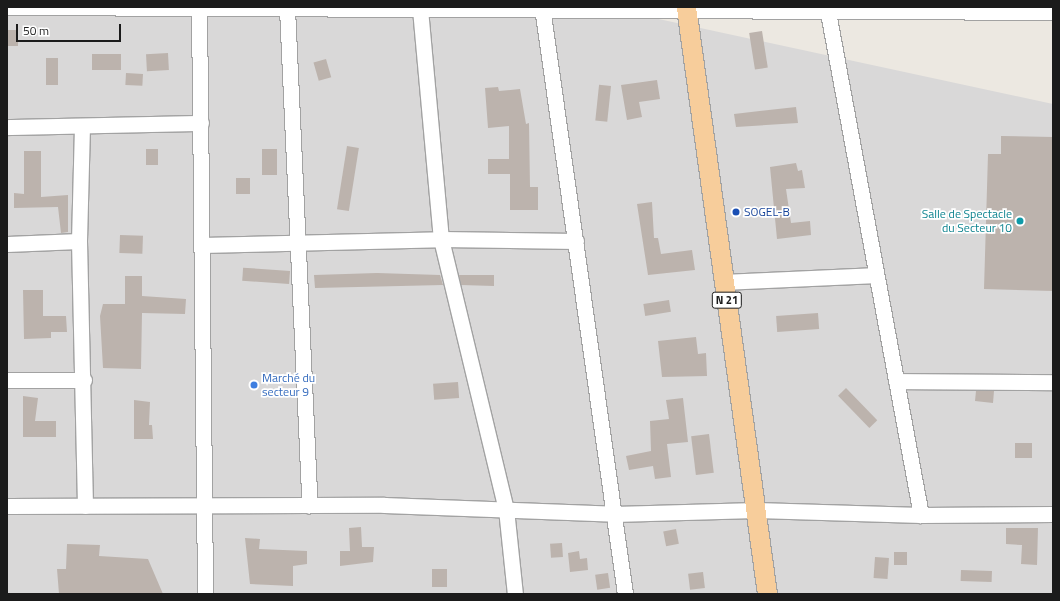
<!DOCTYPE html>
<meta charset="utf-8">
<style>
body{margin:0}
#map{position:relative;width:1060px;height:601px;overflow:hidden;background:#ece8e1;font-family:"Titillium Web",sans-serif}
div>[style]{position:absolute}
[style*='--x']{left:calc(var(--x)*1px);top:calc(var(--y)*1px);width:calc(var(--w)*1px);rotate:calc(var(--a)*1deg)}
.residential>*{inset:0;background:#d9d8d8}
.building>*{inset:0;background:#bcb3ad;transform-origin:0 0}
.roads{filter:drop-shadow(1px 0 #a2a2a2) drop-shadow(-1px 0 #a2a2a2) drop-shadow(0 1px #a2a2a2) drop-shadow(0 -1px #a2a2a2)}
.minor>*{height:15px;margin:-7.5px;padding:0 7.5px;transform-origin:7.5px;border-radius:7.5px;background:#fff}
.major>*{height:19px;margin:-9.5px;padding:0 9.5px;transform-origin:9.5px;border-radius:9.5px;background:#f7cd9b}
.dots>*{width:11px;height:11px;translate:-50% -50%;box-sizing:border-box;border:2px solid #fff;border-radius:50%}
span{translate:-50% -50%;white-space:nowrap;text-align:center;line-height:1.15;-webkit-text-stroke:3.5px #fff;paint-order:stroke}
.shield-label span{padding:1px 3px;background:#fff;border:1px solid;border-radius:3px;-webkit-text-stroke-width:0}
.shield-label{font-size:11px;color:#1b1b1b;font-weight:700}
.transit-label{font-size:12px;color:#164399}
.left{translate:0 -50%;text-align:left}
.culture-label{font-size:12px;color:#0d838f}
.right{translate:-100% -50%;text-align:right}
.shop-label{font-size:12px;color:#366cbe}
.frame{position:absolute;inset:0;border:8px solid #1b1b1b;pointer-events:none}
.scale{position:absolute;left:16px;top:24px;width:105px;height:18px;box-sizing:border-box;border:2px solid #1b1b1b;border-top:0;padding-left:5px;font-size:12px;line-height:14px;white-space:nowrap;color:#1b1b1b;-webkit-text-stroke:3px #fff;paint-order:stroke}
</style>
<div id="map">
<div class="residential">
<i style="clip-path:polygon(7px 7px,603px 7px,1053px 104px,1053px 594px,7px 594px)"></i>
</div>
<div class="building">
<i style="left:18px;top:30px;width:16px;height:11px;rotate:90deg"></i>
<i style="left:762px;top:31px;width:37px;height:13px;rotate:81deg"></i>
<i style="left:168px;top:53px;width:17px;height:22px;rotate:87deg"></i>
<i style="left:92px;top:54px;width:29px;height:16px"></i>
<i style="left:46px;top:58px;width:12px;height:27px"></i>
<i style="left:326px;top:59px;width:19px;height:13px;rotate:74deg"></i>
<i style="left:126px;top:73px;width:17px;height:12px;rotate:3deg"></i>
<i style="clip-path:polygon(657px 80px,660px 99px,639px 102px,642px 117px,627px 120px,621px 85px)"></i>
<i style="left:611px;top:86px;width:36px;height:12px;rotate:96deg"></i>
<i style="clip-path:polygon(498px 87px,499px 91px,520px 89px,526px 124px,529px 123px,530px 187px,538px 187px,538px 210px,510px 210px,510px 174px,488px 174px,488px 159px,509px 159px,509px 126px,488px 128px,485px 88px)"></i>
<i style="clip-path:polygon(796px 107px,798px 123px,736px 127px,734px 114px)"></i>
<i style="clip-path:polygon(1001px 136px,1053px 137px,1053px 291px,984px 289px,988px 154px,1001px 154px)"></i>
<i style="left:347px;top:146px;width:12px;height:64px;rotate:9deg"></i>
<i style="left:146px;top:149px;width:12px;height:16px"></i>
<i style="left:262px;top:149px;width:15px;height:26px"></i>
<i style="clip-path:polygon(24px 151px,41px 151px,41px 197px,68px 195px,68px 232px,61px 233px,58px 207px,14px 208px,14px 193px,24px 194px)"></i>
<i style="clip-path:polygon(796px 163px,798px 171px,802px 170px,805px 188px,786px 189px,791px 223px,810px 221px,811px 235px,777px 239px,770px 167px)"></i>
<i style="left:250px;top:178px;width:16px;height:14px;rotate:90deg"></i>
<i style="clip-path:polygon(652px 202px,654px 238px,658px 238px,661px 254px,692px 250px,695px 270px,648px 275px,637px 204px)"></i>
<i style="left:120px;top:235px;width:23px;height:18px;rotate:2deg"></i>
<i style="left:290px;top:271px;width:13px;height:47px;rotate:94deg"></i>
<i style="clip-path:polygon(377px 273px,440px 275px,443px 285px,315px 288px,314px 275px)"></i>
<i style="clip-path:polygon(459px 275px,494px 275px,494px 286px,461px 285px)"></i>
<i style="clip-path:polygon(125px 276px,142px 276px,142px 296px,186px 299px,185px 314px,142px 313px,141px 369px,103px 368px,100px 316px,103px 304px,125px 304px)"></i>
<i style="clip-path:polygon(23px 290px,43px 290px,43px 316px,66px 316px,67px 332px,51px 332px,51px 338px,24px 339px)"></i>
<i style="left:669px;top:300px;width:12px;height:26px;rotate:81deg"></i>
<i style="left:818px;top:313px;width:16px;height:42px;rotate:86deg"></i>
<i style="clip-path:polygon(696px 337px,698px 354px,706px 353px,707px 376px,662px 377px,658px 341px)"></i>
<i style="left:458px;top:382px;width:16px;height:25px;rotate:86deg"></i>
<i style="left:846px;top:388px;width:45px;height:11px;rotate:46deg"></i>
<i style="clip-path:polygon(976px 391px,994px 391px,993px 403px,975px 401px)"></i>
<i style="clip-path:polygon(23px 396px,38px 398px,35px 421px,56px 421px,56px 437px,23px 437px)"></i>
<i style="clip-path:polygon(683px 398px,688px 442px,667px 444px,671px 477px,655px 479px,653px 466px,629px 470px,626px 456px,651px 451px,650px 421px,669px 419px,666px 400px)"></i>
<i style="clip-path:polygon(134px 400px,150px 402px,149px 425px,152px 425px,153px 439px,134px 439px)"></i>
<i style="left:709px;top:434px;width:39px;height:18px;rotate:83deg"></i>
<i style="left:1015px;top:443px;width:17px;height:15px"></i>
<i style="clip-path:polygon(361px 527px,362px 547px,374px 547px,373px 562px,340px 566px,340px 551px,350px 551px,349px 528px)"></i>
<i style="clip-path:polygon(1006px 528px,1038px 528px,1037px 565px,1021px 564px,1022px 545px,1006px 544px)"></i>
<i style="left:676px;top:529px;width:15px;height:13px;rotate:79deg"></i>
<i style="clip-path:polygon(245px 538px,260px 539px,259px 549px,307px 551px,307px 564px,293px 566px,293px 586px,250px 584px)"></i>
<i style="left:562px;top:543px;width:14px;height:12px;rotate:86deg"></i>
<i style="clip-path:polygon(67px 544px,100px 545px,99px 556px,148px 559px,163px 594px,59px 594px,57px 569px,66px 569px)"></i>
<i style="clip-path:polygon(579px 551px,580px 559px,587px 558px,588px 570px,570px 572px,568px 553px)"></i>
<i style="left:894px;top:552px;width:13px;height:13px"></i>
<i style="left:875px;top:557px;width:14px;height:21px;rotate:4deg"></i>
<i style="left:432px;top:569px;width:15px;height:18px"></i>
<i style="left:961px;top:570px;width:31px;height:11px;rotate:2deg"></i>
<i style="left:703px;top:572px;width:16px;height:15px;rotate:83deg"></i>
<i style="left:608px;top:573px;width:15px;height:13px;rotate:82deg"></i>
</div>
<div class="roads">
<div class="minor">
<i style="--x:7;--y:7;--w:1046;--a:0.27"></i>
<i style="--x:199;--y:7;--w:587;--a:89.41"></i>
<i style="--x:542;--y:7;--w:593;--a:81.95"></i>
<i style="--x:827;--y:7;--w:517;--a:79.52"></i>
<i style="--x:287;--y:8;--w:498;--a:87.4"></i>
<i style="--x:420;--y:9;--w:231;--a:84.8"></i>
<i style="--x:441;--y:239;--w:278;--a:76.5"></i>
<i style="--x:506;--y:509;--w:85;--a:84"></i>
<i style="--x:82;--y:126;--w:115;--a:91.5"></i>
<i style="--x:79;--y:241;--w:265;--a:88.7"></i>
<i style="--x:7;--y:127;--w:194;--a:-1.2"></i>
<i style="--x:7;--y:244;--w:72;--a:-2.4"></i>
<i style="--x:202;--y:245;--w:239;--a:-1.4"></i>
<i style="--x:441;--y:239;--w:135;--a:0.8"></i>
<i style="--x:724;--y:282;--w:152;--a:-2.6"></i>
<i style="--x:7;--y:380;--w:77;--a:0"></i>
<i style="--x:896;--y:381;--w:157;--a:0.4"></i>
<i style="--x:7;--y:506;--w:377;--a:-0.2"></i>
<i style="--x:384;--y:505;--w:230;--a:2.2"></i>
<i style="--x:614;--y:514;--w:142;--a:-1.6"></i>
<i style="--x:756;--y:510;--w:165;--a:1.7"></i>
<i style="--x:921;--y:515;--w:132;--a:-0.4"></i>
</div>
<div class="major">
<i style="--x:686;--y:7;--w:593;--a:82.14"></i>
</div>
</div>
<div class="dots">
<i style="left:736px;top:212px;background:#1a4fb4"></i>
<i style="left:1020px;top:221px;background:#0f9aa8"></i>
<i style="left:254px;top:385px;background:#3f7fe0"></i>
</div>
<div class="shield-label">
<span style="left:727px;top:300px">N 21</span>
</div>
<div class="transit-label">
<span class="left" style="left:744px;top:212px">SOGEL-B</span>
</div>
<div class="culture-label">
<span class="right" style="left:1012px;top:221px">Salle de Spectacle<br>du Secteur 10</span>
</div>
<div class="shop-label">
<span class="left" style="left:262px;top:385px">Marché du<br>secteur 9</span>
</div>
<div class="frame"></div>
<div class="scale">50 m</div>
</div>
